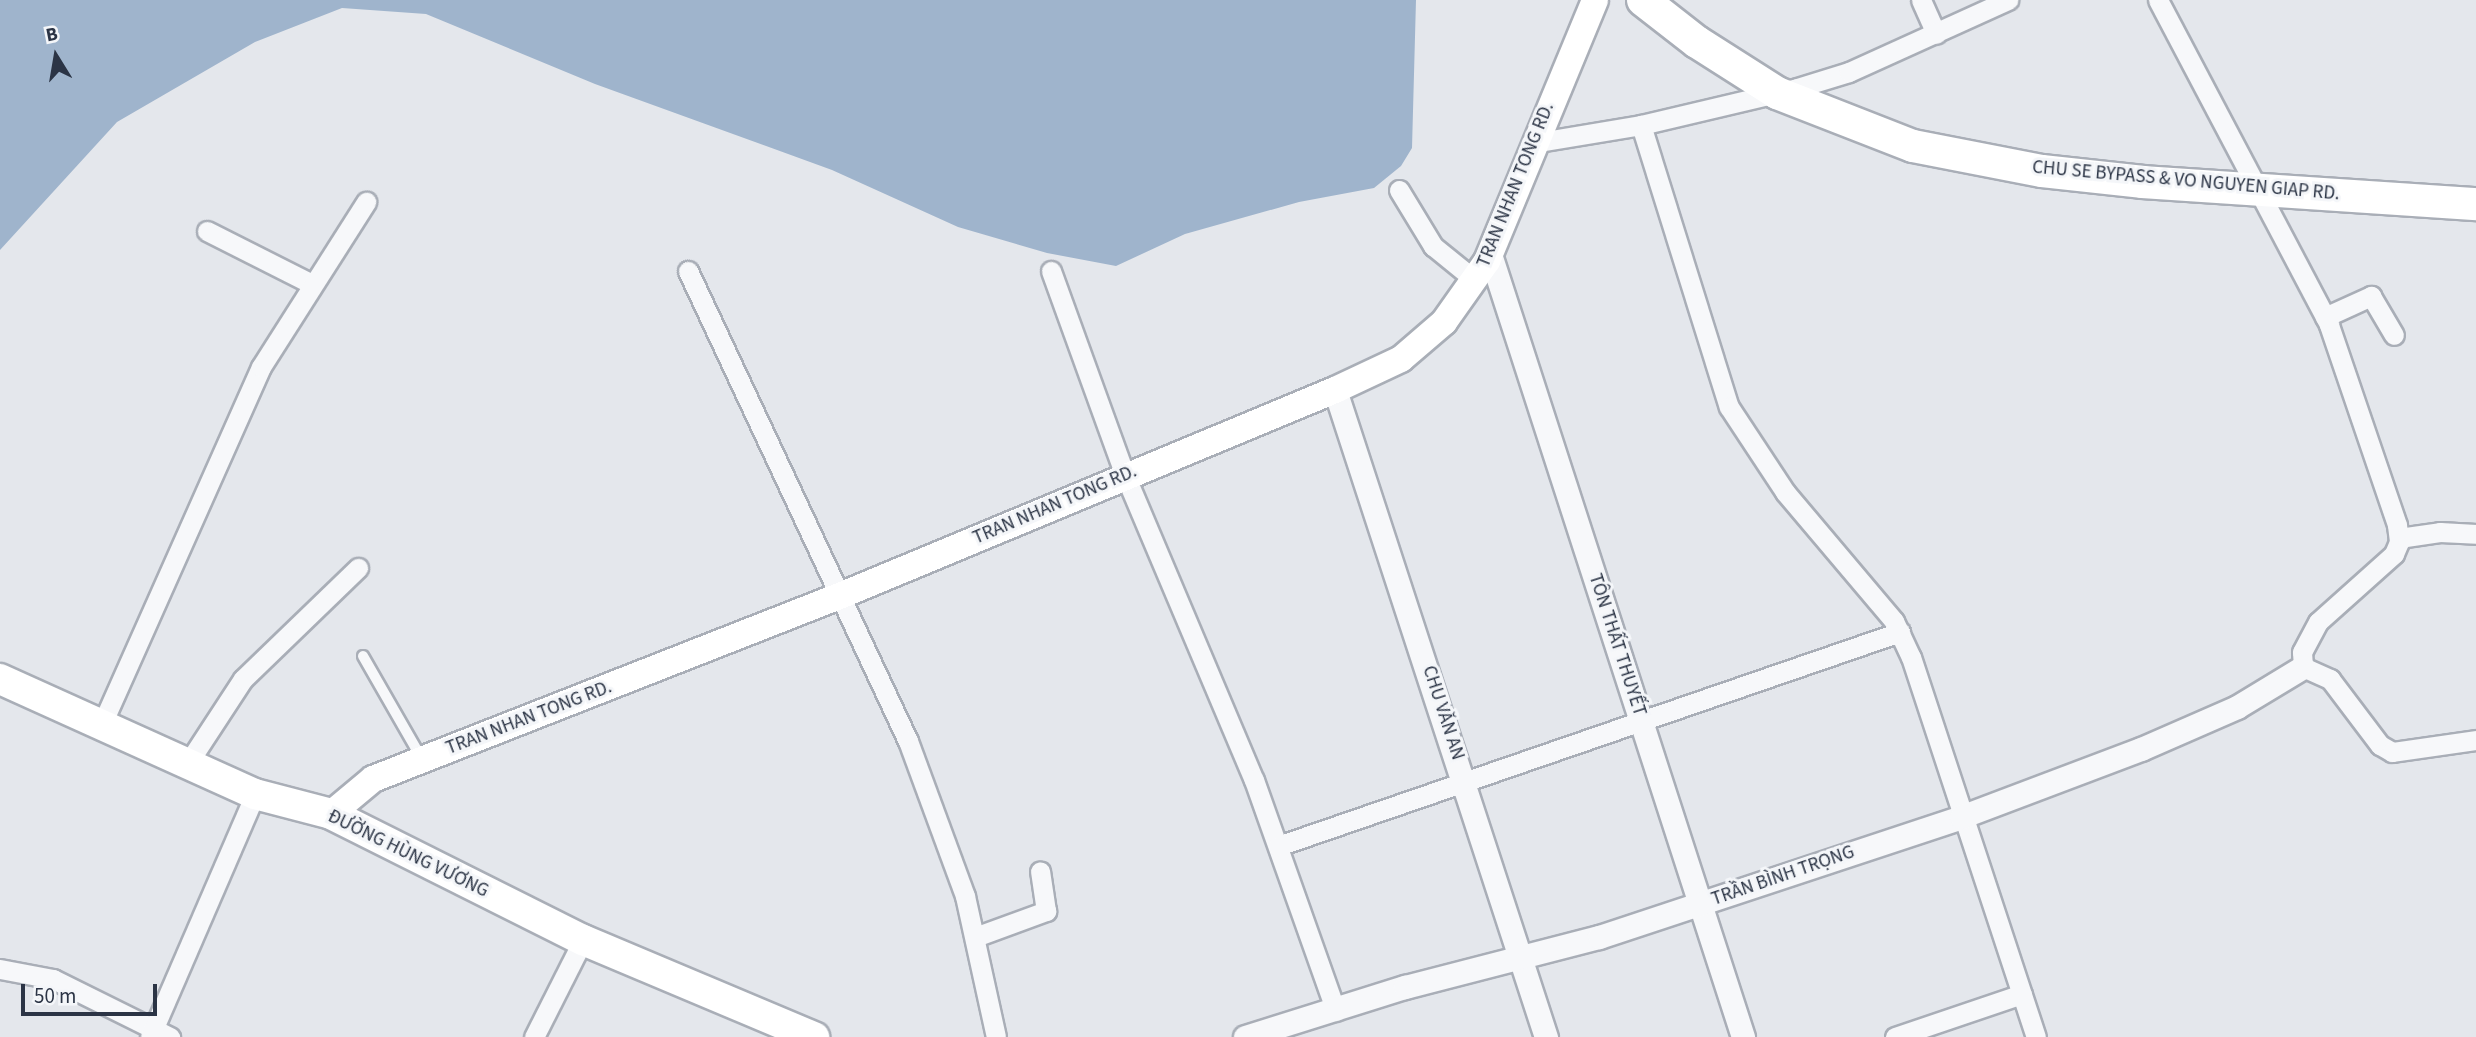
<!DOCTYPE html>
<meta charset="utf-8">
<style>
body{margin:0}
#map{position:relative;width:2476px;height:1037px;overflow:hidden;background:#e4e7ec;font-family:"Source Sans 3",sans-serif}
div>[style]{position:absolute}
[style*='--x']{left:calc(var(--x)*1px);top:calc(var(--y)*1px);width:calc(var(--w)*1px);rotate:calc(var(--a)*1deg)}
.water>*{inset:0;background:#9fb4cc}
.roads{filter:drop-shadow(2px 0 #a9aeb7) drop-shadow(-2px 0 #a9aeb7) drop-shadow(0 2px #a9aeb7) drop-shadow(0 -2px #a9aeb7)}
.service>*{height:10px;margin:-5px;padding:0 5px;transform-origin:5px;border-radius:5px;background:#f7f8fa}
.minor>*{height:19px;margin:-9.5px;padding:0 9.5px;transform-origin:9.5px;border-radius:9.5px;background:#f7f8fa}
.tertiary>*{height:23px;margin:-11.5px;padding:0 11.5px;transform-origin:11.5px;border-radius:11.5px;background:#f7f8fa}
.secondary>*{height:26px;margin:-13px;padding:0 13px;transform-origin:13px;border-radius:13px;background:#fff}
.primary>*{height:30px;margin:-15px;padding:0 15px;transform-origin:15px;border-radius:15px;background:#fff}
.trunk>*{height:32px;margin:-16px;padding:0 16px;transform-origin:16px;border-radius:16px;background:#fff}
span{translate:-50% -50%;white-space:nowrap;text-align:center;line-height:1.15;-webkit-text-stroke:6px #f4f6f9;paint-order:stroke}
.street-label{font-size:19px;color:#2b3445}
.north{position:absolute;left:21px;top:21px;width:70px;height:70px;-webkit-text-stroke:5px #f4f6f9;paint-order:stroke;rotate:349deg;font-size:19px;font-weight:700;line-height:28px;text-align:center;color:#2b3445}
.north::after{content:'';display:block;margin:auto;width:24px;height:32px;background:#2b3445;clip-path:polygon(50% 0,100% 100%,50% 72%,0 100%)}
.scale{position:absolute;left:21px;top:984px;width:136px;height:32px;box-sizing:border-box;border:4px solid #2b3445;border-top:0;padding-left:9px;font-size:21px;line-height:24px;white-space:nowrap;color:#2b3445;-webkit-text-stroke:5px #f4f6f9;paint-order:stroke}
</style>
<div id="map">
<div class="water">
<i style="clip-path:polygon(0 0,1416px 0,1412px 148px,1401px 166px,1374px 188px,1299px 202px,1185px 234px,1116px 266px,1047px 253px,958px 227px,832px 170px,595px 84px,426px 14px,342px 8px,255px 42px,117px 122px,0 250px)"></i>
</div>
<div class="roads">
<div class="service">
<i style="--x:363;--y:656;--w:119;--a:60.2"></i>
</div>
<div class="minor">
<i style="--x:1921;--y:0;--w:37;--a:66"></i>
<i style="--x:2158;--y:0;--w:367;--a:62.2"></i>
<i style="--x:2329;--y:325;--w:211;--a:71.2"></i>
<i style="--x:2397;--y:525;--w:17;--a:83"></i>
<i style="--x:2399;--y:542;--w:13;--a:113"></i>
<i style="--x:2394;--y:554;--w:102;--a:138.2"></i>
<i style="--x:2318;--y:622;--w:34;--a:118"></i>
<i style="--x:2302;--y:652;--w:15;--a:86"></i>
<i style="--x:2303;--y:667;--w:30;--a:24"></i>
<i style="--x:2330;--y:679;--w:83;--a:52.9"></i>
<i style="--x:2380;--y:745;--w:14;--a:30"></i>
<i style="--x:2392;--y:752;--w:85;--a:-8.1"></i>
<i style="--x:1641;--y:125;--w:295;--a:72.7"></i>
<i style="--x:1729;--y:407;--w:102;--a:56.6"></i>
<i style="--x:1785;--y:492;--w:169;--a:49.8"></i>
<i style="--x:1894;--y:621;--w:40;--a:65"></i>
<i style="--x:1911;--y:657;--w:400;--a:71.8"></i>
<i style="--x:1533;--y:143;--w:109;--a:-9.5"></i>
<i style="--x:1641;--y:125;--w:160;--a:-13.3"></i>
<i style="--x:1797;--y:88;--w:54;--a:-17.1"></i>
<i style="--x:1849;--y:72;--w:175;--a:-24.4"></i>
<i style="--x:1399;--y:190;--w:66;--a:58.7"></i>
<i style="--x:1433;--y:246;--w:55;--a:39.1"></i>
<i style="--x:207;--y:231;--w:118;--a:26.8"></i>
<i style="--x:688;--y:271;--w:519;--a:64.92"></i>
<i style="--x:908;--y:741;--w:165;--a:69.8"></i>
<i style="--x:965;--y:896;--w:144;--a:77.6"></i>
<i style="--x:1051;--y:271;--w:217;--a:70.1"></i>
<i style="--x:1125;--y:475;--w:331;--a:67.1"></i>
<i style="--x:1254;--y:780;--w:245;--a:70.5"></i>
<i style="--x:2325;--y:317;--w:51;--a:-24.5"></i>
<i style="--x:2371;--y:296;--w:45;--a:59.5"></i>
<i style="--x:2399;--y:538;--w:41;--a:-8.3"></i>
<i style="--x:2440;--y:532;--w:36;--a:3"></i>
<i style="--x:102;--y:724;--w:391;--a:-66"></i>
<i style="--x:261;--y:367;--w:196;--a:-57.5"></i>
<i style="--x:188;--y:763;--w:100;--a:-56.8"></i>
<i style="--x:243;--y:679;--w:160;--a:-44"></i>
<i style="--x:1278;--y:846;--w:658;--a:-18.99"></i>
<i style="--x:975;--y:937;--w:76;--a:-20.1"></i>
<i style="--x:1046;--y:911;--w:40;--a:-98.5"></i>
<i style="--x:0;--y:969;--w:54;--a:10.7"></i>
<i style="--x:53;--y:979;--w:131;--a:26.4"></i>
<i style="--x:150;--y:1037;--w:265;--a:-66.6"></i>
<i style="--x:534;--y:1037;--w:109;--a:-63.2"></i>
<i style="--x:1895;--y:1037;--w:134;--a:-18.7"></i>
</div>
<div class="tertiary">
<i style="--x:1490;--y:254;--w:823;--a:72.09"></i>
<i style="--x:1335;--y:390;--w:681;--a:71.94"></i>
<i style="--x:1245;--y:1037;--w:168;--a:-17.4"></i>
<i style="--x:1405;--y:987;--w:200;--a:-14.5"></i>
<i style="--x:1599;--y:937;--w:381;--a:-18.3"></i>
<i style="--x:1961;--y:817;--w:192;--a:-20.7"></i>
<i style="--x:2141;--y:749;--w:105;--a:-23.6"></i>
<i style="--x:2237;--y:707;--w:77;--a:-31.2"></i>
</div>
<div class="secondary">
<i style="--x:331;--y:814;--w:55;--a:-39.8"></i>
<i style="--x:373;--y:779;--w:504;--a:-21.42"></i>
<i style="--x:842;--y:595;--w:534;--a:-22.58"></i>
<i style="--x:1335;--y:390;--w:73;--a:-25.2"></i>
<i style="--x:1401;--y:359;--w:57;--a:-40.7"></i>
<i style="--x:1444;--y:322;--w:75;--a:-54.8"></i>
<i style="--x:1487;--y:261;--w:282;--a:-67.5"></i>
</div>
<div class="primary">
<i style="--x:0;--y:679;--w:280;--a:24.3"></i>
<i style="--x:255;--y:794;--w:79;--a:14.7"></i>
<i style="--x:331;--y:814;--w:282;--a:26.6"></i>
<i style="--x:583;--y:940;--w:251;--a:22.8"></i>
</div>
<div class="trunk">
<i style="--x:1643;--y:0;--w:68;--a:37.9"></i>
<i style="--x:1697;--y:42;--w:95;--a:32.5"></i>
<i style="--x:1777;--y:93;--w:146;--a:21.3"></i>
<i style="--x:1913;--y:146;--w:131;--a:11"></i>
<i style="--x:2042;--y:171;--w:102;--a:6.2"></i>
<i style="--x:2143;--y:182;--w:334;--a:3.8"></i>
</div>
</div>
<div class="street-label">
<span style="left:2186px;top:181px;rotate:5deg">CHU SE BYPASS &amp; VO NGUYEN GIAP RD.</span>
<span style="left:1516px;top:185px;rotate:-68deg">TRAN NHAN TONG RD.</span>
<span style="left:1055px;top:505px;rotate:-23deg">TRAN NHAN TONG RD.</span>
<span style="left:1617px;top:645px;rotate:72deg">TÔN THẤT THUYẾT</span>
<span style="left:1443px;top:713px;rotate:72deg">CHU VĂN AN</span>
<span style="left:529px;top:718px;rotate:-21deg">TRAN NHAN TONG RD.</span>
<span style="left:408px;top:854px;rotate:26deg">ĐƯỜNG HÙNG VƯƠNG</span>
<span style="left:1783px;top:876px;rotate:-19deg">TRẦN BÌNH TRỌNG</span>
</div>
<div class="north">B</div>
<div class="scale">50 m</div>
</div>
